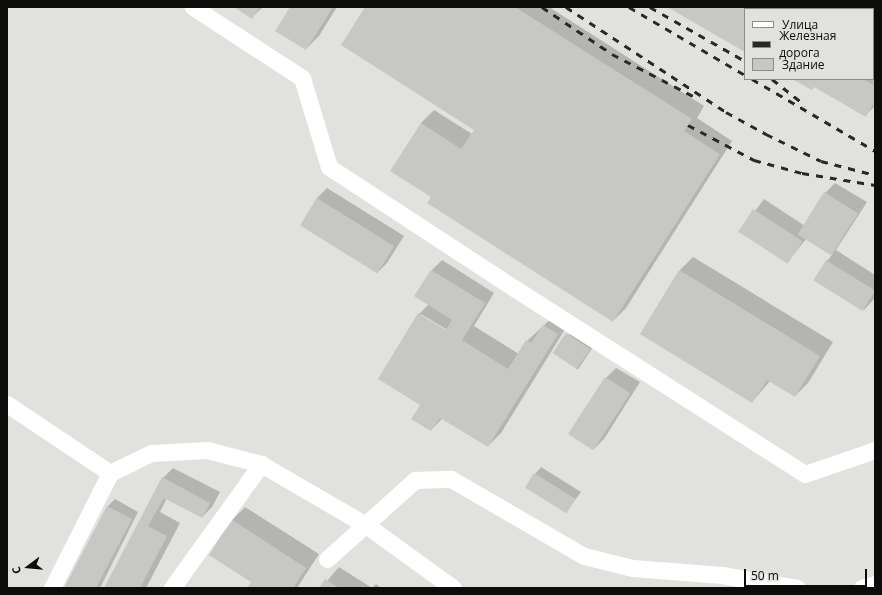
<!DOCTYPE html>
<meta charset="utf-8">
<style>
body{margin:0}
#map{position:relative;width:882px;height:595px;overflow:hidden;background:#e1e2de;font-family:"Open Sans",sans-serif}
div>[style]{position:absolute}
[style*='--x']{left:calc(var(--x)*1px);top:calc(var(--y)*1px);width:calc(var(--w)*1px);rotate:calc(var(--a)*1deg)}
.shadow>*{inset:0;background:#0003;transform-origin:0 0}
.building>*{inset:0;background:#c7c8c4;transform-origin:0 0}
.minor>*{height:17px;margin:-8.5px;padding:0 8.5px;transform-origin:8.5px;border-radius:8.5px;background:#fff}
.rail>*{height:3px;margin-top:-1.5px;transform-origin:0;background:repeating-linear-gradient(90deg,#282827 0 7px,transparent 0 14px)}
span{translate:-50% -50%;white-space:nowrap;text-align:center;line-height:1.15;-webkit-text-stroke:3px #e1e2de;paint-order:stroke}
.frame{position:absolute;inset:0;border:8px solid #0c0c0b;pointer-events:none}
.legend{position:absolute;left:744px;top:8px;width:130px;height:72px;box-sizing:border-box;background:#e1e2de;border:1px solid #8c8c8a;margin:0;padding:5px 7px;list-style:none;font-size:12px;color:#0c0c0b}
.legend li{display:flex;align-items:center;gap:8px;height:20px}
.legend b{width:20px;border:1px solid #8c8c8a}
.north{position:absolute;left:8px;top:547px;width:40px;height:40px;-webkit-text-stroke:3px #e1e2de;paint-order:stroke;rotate:254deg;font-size:11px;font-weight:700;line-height:16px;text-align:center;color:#0c0c0b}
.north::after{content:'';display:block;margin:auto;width:14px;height:18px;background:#0c0c0b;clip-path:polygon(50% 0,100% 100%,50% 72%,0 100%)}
.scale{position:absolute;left:744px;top:569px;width:123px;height:18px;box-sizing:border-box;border:2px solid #0c0c0b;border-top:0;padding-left:5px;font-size:12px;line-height:14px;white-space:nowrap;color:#0c0c0b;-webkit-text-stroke:3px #e1e2de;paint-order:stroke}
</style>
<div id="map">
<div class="shadow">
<i style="clip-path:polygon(235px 7px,263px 7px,252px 17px)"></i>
<i style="clip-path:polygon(291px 7px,337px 7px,319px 36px,306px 49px)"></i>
<i style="clip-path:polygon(366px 7px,549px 7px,704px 106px,697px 118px,732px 141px,626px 308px,613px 321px,432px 197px,421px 123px,434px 110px,472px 134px,475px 129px)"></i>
<i style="clip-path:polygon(669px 7px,813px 7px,817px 9px,745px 9px,745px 51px)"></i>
<i style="clip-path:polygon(873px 69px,875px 106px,866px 115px,815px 86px,794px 79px,873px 79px)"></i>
<i style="clip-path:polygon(835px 183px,867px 202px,836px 250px,875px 275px,875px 298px,864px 310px,827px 261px,832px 255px,806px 239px,787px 263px,740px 231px,764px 199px,805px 226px,825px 193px)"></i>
<i style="clip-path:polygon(327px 188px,404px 236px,387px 263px,377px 273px,301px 225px,317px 198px)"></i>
<i style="clip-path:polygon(693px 257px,833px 342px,808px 383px,795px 396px,770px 381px,752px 402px,641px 334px,680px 270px)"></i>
<i style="clip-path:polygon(evenodd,442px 260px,494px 293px,474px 326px,519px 354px,527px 341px,557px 313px,570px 321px,501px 433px,488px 446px,443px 418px,431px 430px,421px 404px,419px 314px,429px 304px,416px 296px,432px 270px,442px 260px,421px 314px,451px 332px,450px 334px,421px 316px,421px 314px)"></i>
<i style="left:574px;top:327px;width:27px;height:33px;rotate:34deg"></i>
<i style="clip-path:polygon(616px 368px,640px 382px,604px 439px,594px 449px,606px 378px)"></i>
<i style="clip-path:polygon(541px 467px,581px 492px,566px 512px,535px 474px)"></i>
<i style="clip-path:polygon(173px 468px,220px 492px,212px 507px,202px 517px,167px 498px,160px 512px,180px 523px,146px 588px,105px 588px,163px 478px)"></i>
<i style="clip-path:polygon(115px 499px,138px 512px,100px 588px,65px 588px,108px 506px)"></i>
<i style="clip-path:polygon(245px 507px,319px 554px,297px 588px,248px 588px,252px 582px,232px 520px)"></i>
<i style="clip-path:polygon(339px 567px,372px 588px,321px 588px)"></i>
<i style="clip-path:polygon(376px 584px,381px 588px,372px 588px)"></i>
</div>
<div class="building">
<i style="clip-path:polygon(234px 7px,260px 7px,252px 19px)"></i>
<i style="clip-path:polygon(290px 7px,333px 7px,306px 50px,275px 31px)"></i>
<i style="clip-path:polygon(365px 7px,515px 7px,692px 119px,684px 131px,720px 154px,613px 322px,427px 203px,431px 197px,390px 171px,421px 123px,461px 149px,474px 130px,341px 45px)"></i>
<i style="clip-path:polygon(667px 7px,778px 7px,781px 9px,745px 9px,745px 52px)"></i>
<i style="clip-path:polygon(792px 79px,863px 79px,875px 86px,875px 101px,866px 117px,814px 87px,812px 90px)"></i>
<i style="left:824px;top:192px;width:40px;height:50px;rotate:32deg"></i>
<i style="left:317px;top:198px;width:91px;height:32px;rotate:32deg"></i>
<i style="left:753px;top:209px;width:59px;height:27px;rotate:33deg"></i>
<i style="left:826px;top:260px;width:58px;height:24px;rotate:32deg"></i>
<i style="clip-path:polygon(431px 270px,485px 303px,462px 340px,508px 369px,526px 340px,531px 343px,543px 325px,558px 334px,488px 447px,440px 418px,431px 431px,411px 419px,420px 405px,378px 379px,418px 313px,446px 330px,452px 320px,414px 296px)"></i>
<i style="clip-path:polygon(679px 270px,820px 356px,795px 397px,767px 380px,752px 403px,640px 334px)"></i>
<i style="left:566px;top:333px;width:29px;height:24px;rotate:34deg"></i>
<i style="left:605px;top:377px;width:30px;height:68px;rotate:33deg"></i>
<i style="left:534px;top:473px;width:49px;height:17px;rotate:32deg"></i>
<i style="clip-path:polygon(162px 477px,210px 503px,202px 518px,164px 498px,148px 526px,167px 536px,140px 588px,104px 588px)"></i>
<i style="clip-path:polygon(107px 506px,132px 519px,96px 588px,64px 588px)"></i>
<i style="clip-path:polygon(231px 519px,306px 568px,293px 588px,247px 588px,251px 582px,209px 555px)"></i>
<i style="clip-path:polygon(325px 579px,339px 588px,319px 588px)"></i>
</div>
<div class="minor">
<i style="--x:193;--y:7;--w:130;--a:33.1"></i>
<i style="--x:302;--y:78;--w:93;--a:73.1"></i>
<i style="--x:329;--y:167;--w:221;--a:33.2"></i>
<i style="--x:514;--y:288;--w:345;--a:32.6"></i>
<i style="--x:805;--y:474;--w:74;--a:-18.9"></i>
<i style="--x:837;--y:7;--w:4;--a:27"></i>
<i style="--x:873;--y:20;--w:2;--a:0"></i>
<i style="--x:7;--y:404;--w:124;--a:33.8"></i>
<i style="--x:110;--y:473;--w:46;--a:-26"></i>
<i style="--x:151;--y:453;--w:56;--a:-3.1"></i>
<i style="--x:207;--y:450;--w:56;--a:14.5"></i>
<i style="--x:261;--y:464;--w:121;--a:30.2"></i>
<i style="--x:366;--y:525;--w:107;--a:35.9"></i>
<i style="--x:327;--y:559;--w:118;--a:-41.9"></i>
<i style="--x:415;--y:480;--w:36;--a:-2"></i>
<i style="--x:451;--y:479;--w:154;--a:30.1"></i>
<i style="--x:584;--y:556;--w:50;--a:13.8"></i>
<i style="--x:633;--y:568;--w:89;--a:4.5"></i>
<i style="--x:722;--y:575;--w:76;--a:9.8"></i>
<i style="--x:52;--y:588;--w:129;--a:-63.2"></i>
<i style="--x:172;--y:588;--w:153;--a:-54.3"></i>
<i style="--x:862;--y:588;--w:14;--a:-17"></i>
</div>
<div class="rail">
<i style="--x:542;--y:7;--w:84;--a:33.9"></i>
<i style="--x:612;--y:54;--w:91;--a:27.4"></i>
<i style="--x:566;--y:7;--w:191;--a:33.3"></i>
<i style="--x:726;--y:112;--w:46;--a:28.8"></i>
<i style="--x:766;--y:134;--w:61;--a:26.1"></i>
<i style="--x:821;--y:161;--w:56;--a:14.5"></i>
<i style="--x:629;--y:7;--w:134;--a:30.4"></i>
<i style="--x:650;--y:7;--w:109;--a:29.6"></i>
<i style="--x:752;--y:79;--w:143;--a:30.3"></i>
<i style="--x:772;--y:79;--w:42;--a:38.2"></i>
<i style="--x:688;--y:125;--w:75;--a:27.9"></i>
<i style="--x:754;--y:160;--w:50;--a:15.2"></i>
<i style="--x:802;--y:173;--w:74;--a:9.3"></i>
</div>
<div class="frame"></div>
<ul class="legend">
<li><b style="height:5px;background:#fff"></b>Улица</li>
<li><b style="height:5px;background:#282827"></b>Железная дорога</li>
<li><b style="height:11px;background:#c7c8c4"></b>Здание</li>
</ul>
<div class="north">С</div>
<div class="scale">50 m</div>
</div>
